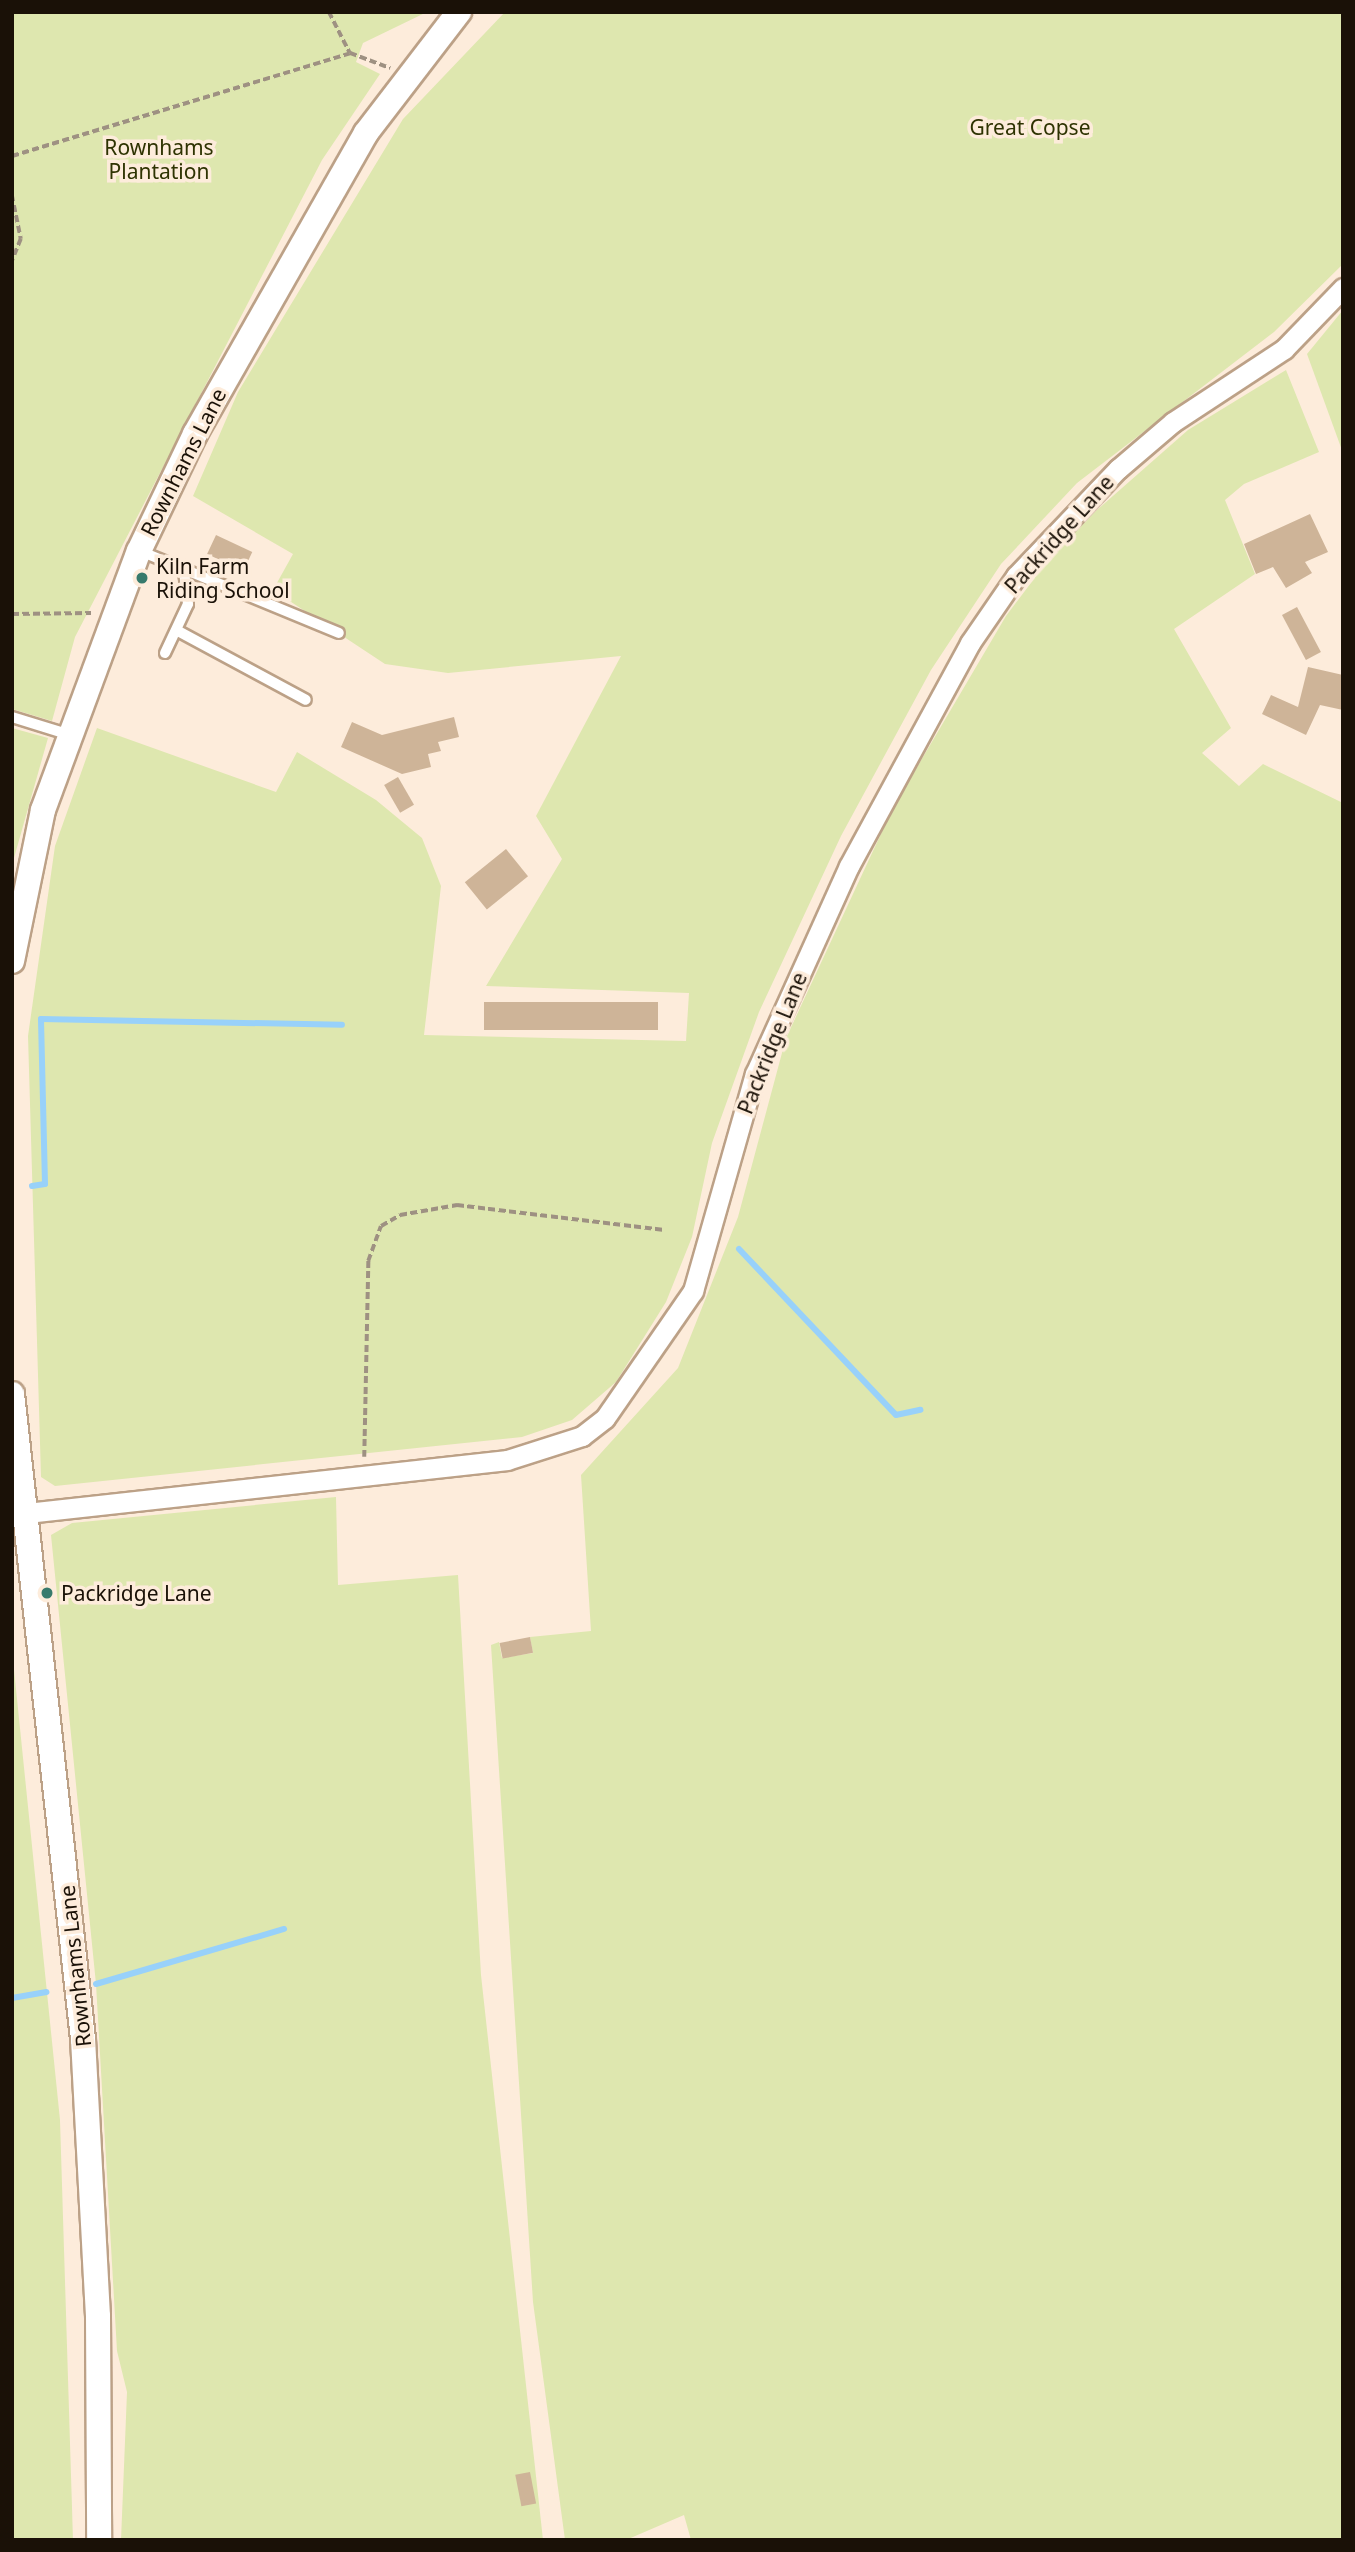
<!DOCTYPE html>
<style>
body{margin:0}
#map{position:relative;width:1355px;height:2552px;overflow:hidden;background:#fdecdb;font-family:"Noto Sans",sans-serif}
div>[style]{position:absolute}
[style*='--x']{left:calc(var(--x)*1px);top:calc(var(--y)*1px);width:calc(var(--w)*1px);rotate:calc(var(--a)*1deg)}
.green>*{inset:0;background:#dee7af}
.stream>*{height:6px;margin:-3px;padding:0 3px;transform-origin:3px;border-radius:3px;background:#98d1fa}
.building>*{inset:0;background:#ceb498;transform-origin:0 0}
.path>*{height:3.5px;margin-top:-1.75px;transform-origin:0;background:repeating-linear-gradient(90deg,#9e9182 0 7px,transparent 0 10.5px)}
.roads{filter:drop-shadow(2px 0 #bca187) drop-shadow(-2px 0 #bca187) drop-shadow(0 2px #bca187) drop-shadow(0 -2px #bca187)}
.service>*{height:10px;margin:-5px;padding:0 5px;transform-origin:5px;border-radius:5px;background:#fff}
.minor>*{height:19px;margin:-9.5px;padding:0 9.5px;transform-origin:9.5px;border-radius:9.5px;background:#fff}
.tertiary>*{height:24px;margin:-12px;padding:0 12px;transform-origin:12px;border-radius:12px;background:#fff}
.dots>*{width:19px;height:19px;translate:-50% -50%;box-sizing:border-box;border:4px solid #fdecdb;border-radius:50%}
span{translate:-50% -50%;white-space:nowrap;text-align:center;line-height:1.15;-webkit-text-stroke:7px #fdecdb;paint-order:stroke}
.park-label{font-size:21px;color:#2e3302}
.street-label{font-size:21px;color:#1a1107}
.poi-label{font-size:21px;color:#1a1107}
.left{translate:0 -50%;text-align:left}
.frame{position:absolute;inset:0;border:14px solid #1a1107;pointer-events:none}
</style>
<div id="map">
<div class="green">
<i style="clip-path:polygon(12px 12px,427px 12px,363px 43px,356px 62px,380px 74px,322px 160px,75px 637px,52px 721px,12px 709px)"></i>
<i style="clip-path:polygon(505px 12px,1343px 12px,1343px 264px,1274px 332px,1077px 483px,1001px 564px,931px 670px,841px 836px,759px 1012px,712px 1143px,692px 1237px,666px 1302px,616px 1382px,572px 1420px,522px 1437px,55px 1486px,41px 1477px,28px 1036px,55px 846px,97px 728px,276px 792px,297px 752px,376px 800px,422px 838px,441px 886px,424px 1035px,686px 1041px,689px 993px,486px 986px,562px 859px,536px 816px,621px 656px,448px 673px,385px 664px,273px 590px,293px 554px,193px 496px,238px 392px,403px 119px)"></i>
<i style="clip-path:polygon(1343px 310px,1343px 453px,1307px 354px)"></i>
<i style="clip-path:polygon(1286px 370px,1319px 452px,1244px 484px,1225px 500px,1255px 574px,1174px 629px,1231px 728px,1202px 753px,1239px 786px,1263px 764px,1343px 803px,1343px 2540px,691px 2540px,684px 2515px,626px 2540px,565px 2540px,533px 2302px,491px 1645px,499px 1642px,502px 1658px,533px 1653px,530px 1637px,591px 1631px,581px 1475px,678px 1368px,738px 1217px,786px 1038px,893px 808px,1006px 616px,1064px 539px,1188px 430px)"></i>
<i style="clip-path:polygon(12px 728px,48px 738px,12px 865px)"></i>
<i style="clip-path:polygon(336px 1497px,338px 1585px,458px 1575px,481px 1975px,543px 2540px,121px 2540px,127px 2392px,117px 2351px,96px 1984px,51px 1535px,72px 1523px)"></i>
<i style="clip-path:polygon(12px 1650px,60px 2120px,73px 2540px,12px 2540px)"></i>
</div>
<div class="stream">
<i style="--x:32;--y:1186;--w:13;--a:-9"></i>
<i style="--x:45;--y:1184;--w:165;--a:-91.4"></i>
<i style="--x:41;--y:1019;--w:301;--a:1.1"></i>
<i style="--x:739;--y:1249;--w:228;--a:46.6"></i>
<i style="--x:896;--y:1415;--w:25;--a:-12"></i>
<i style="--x:96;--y:1984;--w:196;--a:-16.3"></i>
<i style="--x:12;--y:1998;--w:35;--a:-10"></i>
</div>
<div class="building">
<i style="clip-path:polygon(1310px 514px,1328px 552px,1305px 562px,1312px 573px,1286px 588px,1273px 567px,1256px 574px,1244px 544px)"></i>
<i style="left:216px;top:535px;width:40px;height:21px;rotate:25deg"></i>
<i style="left:1297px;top:607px;width:51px;height:17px;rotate:62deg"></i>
<i style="clip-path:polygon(1308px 667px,1343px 675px,1343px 710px,1320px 705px,1306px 735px,1262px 714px,1271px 695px,1298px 707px)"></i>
<i style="clip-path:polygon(454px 717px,459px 737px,438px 742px,441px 751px,428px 754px,431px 767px,402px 774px,341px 747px,352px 722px,382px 735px)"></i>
<i style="left:398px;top:777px;width:32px;height:16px;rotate:60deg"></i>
<i style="left:506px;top:849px;width:35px;height:53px;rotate:51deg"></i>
<i style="left:484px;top:1002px;width:174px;height:28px"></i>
<i style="left:530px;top:1637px;width:16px;height:31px;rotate:79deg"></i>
<i style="left:530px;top:2472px;width:32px;height:15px;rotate:79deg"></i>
</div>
<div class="path">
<i style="--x:329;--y:12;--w:46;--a:62.9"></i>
<i style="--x:12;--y:156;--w:353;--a:-16.9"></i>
<i style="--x:350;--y:53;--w:43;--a:20.6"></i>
<i style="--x:12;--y:195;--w:45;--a:78.4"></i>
<i style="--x:21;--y:239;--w:24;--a:112"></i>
<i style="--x:12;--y:614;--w:79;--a:-0.7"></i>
<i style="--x:364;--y:1457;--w:196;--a:-88.8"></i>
<i style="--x:368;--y:1261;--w:37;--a:-70"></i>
<i style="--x:381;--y:1226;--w:22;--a:-30"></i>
<i style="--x:400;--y:1215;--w:58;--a:-10"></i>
<i style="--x:457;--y:1205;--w:209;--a:6.9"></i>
</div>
<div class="roads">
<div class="service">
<i style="--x:140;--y:551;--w:215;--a:22.4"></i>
<i style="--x:178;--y:631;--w:145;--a:28.3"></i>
<i style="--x:165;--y:653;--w:54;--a:-64.9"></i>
<i style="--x:188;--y:604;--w:35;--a:-97"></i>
<i style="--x:12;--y:717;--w:58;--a:17.2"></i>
</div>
<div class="minor">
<i style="--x:27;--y:1513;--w:483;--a:-6.3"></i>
<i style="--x:507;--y:1460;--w:79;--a:-17.7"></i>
<i style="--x:582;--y:1436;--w:29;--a:-38"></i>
<i style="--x:605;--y:1418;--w:155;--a:-55.3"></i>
<i style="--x:693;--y:1291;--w:226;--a:-74.1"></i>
<i style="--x:755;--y:1074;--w:228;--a:-65.7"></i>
<i style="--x:849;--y:866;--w:254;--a:-61.5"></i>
<i style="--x:970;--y:643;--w:81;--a:-55.5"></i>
<i style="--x:1016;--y:576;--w:148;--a:-46.4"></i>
<i style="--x:1118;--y:469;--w:72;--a:-40.5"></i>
<i style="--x:1173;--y:422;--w:133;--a:-33.3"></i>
<i style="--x:1284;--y:349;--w:85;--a:-46"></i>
</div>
<div class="tertiary">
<i style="--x:12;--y:961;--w:154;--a:-78.4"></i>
<i style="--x:43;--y:810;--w:276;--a:-69.7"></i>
<i style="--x:139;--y:551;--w:130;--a:-64.4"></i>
<i style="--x:195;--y:434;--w:346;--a:-60.4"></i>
<i style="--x:366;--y:133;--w:153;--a:-52.5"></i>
<i style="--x:12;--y:1394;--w:649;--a:83.72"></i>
<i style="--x:83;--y:2039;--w:277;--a:86.9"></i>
<i style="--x:98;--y:2316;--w:224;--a:89.7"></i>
</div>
</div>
<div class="dots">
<i style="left:142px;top:578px;background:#377a6c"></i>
<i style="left:47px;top:1593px;background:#377a6c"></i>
</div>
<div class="park-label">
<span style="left:1030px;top:127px">Great Copse</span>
<span style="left:159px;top:159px">Rownhams<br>Plantation</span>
</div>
<div class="street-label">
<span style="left:183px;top:462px;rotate:-63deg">Rownhams Lane</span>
<span style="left:1059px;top:534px;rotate:-48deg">Packridge Lane</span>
<span style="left:772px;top:1043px;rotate:-68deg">Packridge Lane</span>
<span style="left:75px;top:1966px;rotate:-96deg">Rownhams Lane</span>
</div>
<div class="poi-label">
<span class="left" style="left:156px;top:578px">Kiln Farm<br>Riding School</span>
<span class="left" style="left:61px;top:1593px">Packridge Lane</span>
</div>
<div class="frame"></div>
</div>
